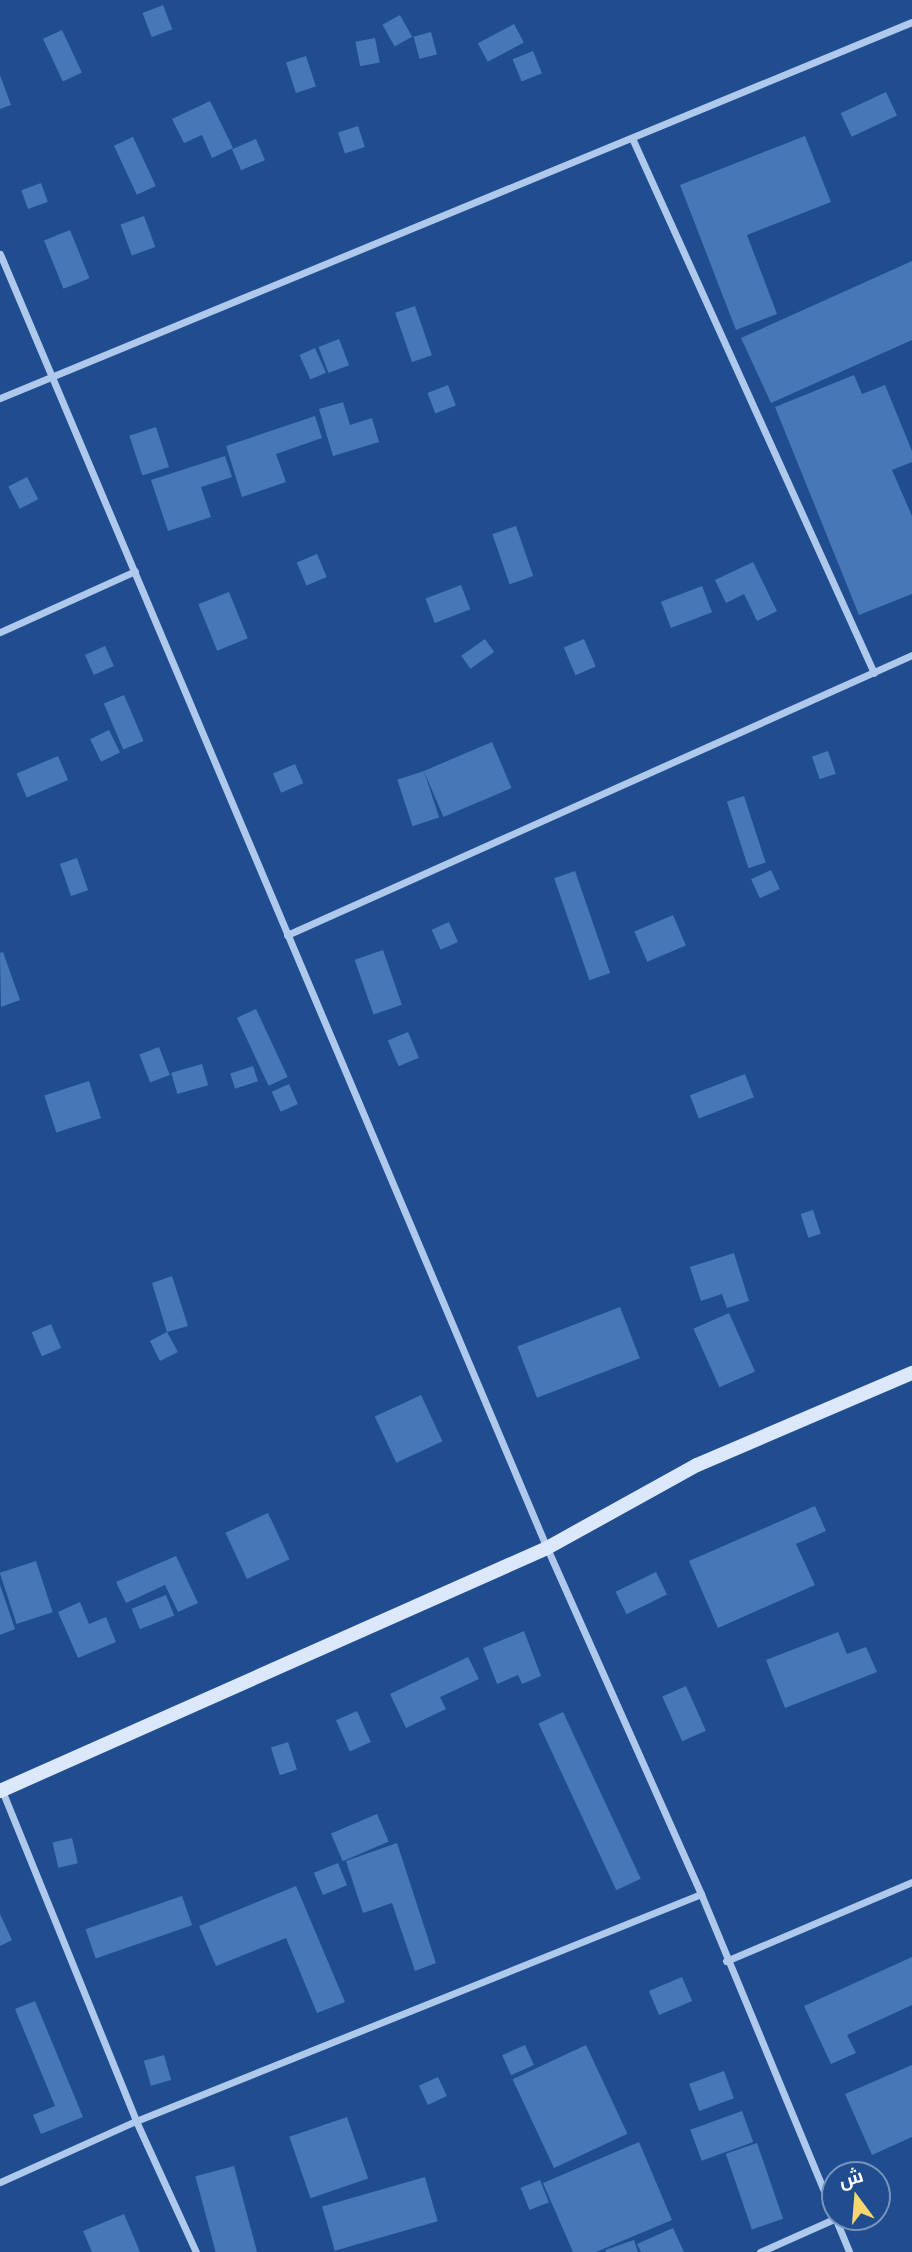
<!DOCTYPE html>
<meta charset="utf-8">
<style>
body{margin:0}
#map{position:relative;width:912px;height:2252px;overflow:hidden;background:#1f4d8f;font-family:"Asap Condensed",Cairo,sans-serif}
div>[style]{position:absolute}
[style*='--x']{left:calc(var(--x)*1px);top:calc(var(--y)*1px);width:calc(var(--w)*1px);rotate:calc(var(--a)*1deg)}
.building>*{inset:0;background:#4877b7;transform-origin:0 0}
.street>*{height:7px;margin:-3.5px;padding:0 3.5px;transform-origin:3.5px;border-radius:3.5px;background:#afc9ed}
.secondary>*{height:14px;margin:-7px;padding:0 7px;transform-origin:7px;border-radius:7px;background:#dbe7fa}
span{translate:-50% -50%;white-space:nowrap;text-align:center;line-height:1.15;-webkit-text-stroke:7px #1f4d8f;paint-order:stroke}
.north{position:absolute;left:821px;top:2161px;width:70px;height:70px;box-sizing:border-box;background:#1f4d8f;border:2px solid #7994bc;border-radius:50%;rotate:344deg;font-size:19px;font-weight:700;line-height:28px;text-align:center;color:#fff}
.north::after{content:'';display:block;margin:auto;width:24px;height:32px;background:#fbd66f;clip-path:polygon(50% 0,100% 100%,50% 72%,0 100%)}
</style>
<div id="map">
<div class="building">
<i style="left:163px;top:5px;width:26px;height:22px;rotate:69deg"></i>
<i style="left:400px;top:15px;width:25px;height:20px;rotate:61deg"></i>
<i style="left:514px;top:24px;width:21px;height:41px;rotate:62deg"></i>
<i style="left:62px;top:30px;width:47px;height:21px;rotate:65deg"></i>
<i style="left:431px;top:32px;width:23px;height:18px;rotate:75deg"></i>
<i style="left:375px;top:38px;width:25px;height:20px;rotate:79deg"></i>
<i style="left:533px;top:51px;width:24px;height:22px;rotate:68deg"></i>
<i style="left:306px;top:56px;width:32px;height:21px;rotate:72deg"></i>
<i style="clip-path:polygon(0 75px,11px 105px,0 109px)"></i>
<i style="left:886px;top:92px;width:26px;height:50px;rotate:65deg"></i>
<i style="clip-path:polygon(210px 101px,233px 148px,212px 158px,202px 135px,184px 143px,172px 119px)"></i>
<i style="left:358px;top:126px;width:22px;height:21px;rotate:72deg"></i>
<i style="clip-path:polygon(805px 136px,831px 202px,747px 235px,777px 314px,736px 330px,680px 185px)"></i>
<i style="left:133px;top:137px;width:54px;height:21px;rotate:65deg"></i>
<i style="left:256px;top:139px;width:23px;height:26px;rotate:67deg"></i>
<i style="left:41px;top:183px;width:20px;height:21px;rotate:70deg"></i>
<i style="left:144px;top:216px;width:33px;height:25px;rotate:70deg"></i>
<i style="left:70px;top:230px;width:52px;height:28px;rotate:68deg"></i>
<i style="clip-path:polygon(912px 261px,912px 340px,771px 403px,741px 338px)"></i>
<i style="left:415px;top:306px;width:52px;height:21px;rotate:71deg"></i>
<i style="left:339px;top:339px;width:28px;height:22px;rotate:69deg"></i>
<i style="left:315px;top:348px;width:27px;height:17px;rotate:66deg"></i>
<i style="clip-path:polygon(854px 375px,862px 394px,885px 385px,912px 451px,912px 462px,892px 470px,912px 516px,912px 594px,859px 615px,775px 407px)"></i>
<i style="left:448px;top:385px;width:22px;height:22px;rotate:69deg"></i>
<i style="clip-path:polygon(343px 402px,350px 425px,372px 418px,379px 442px,333px 456px,319px 409px)"></i>
<i style="clip-path:polygon(315px 416px,322px 438px,276px 454px,286px 482px,242px 497px,226px 446px)"></i>
<i style="left:156px;top:427px;width:42px;height:28px;rotate:72deg"></i>
<i style="clip-path:polygon(225px 456px,232px 477px,201px 487px,211px 517px,168px 531px,151px 480px)"></i>
<i style="left:27px;top:477px;width:25px;height:21px;rotate:63deg"></i>
<i style="left:516px;top:526px;width:53px;height:25px;rotate:71deg"></i>
<i style="left:317px;top:554px;width:25px;height:22px;rotate:67deg"></i>
<i style="clip-path:polygon(753px 562px,777px 611px,757px 621px,744px 594px,726px 603px,715px 580px)"></i>
<i style="left:461px;top:585px;width:26px;height:38px;rotate:69deg"></i>
<i style="left:702px;top:586px;width:28px;height:44px;rotate:69deg"></i>
<i style="left:229px;top:592px;width:50px;height:33px;rotate:68deg"></i>
<i style="left:485px;top:639px;width:16px;height:29px;rotate:55deg"></i>
<i style="left:584px;top:639px;width:30px;height:22px;rotate:67deg"></i>
<i style="left:105px;top:646px;width:22px;height:22px;rotate:66deg"></i>
<i style="left:124px;top:695px;width:50px;height:22px;rotate:67deg"></i>
<i style="left:109px;top:730px;width:25px;height:21px;rotate:64deg"></i>
<i style="left:492px;top:742px;width:50px;height:74px;rotate:67deg"></i>
<i style="left:828px;top:751px;width:24px;height:17px;rotate:71deg"></i>
<i style="left:58px;top:756px;width:26px;height:45px;rotate:67deg"></i>
<i style="left:295px;top:764px;width:21px;height:24px;rotate:67deg"></i>
<i style="left:424px;top:771px;width:49px;height:28px;rotate:72deg"></i>
<i style="left:744px;top:796px;width:70px;height:18px;rotate:72deg"></i>
<i style="left:77px;top:858px;width:34px;height:18px;rotate:71deg"></i>
<i style="left:771px;top:870px;width:21px;height:22px;rotate:65deg"></i>
<i style="left:575px;top:871px;width:108px;height:22px;rotate:71deg"></i>
<i style="left:673px;top:915px;width:33px;height:42px;rotate:67deg"></i>
<i style="left:449px;top:922px;width:22px;height:19px;rotate:66deg"></i>
<i style="left:383px;top:950px;width:58px;height:30px;rotate:71deg"></i>
<i style="clip-path:polygon(3px 952px,20px 1000px,1px 1007px,0 953px)"></i>
<i style="left:256px;top:1009px;width:75px;height:21px;rotate:65deg"></i>
<i style="left:408px;top:1032px;width:28px;height:22px;rotate:67deg"></i>
<i style="left:159px;top:1047px;width:30px;height:21px;rotate:69deg"></i>
<i style="left:202px;top:1064px;width:22px;height:32px;rotate:74deg"></i>
<i style="left:253px;top:1066px;width:16px;height:24px;rotate:72deg"></i>
<i style="left:745px;top:1074px;width:25px;height:59px;rotate:69deg"></i>
<i style="left:89px;top:1081px;width:39px;height:47px;rotate:72deg"></i>
<i style="left:289px;top:1084px;width:22px;height:19px;rotate:66deg"></i>
<i style="left:813px;top:1210px;width:25px;height:13px;rotate:72deg"></i>
<i style="clip-path:polygon(734px 1253px,749px 1301px,727px 1308px,722px 1294px,701px 1301px,690px 1267px)"></i>
<i style="clip-path:polygon(172px 1276px,188px 1326px,167px 1332px,178px 1352px,160px 1361px,150px 1341px,167px 1332px,152px 1283px)"></i>
<i style="left:620px;top:1307px;width:55px;height:110px;rotate:69deg"></i>
<i style="left:729px;top:1313px;width:64px;height:39px;rotate:66deg"></i>
<i style="left:51px;top:1324px;width:26px;height:21px;rotate:67deg"></i>
<i style="left:421px;top:1395px;width:51px;height:51px;rotate:65deg"></i>
<i style="clip-path:polygon(815px 1506px,826px 1531px,796px 1544px,815px 1585px,718px 1628px,689px 1561px)"></i>
<i style="left:268px;top:1513px;width:51px;height:47px;rotate:65deg"></i>
<i style="clip-path:polygon(176px 1556px,198px 1603px,178px 1612px,165px 1585px,126px 1603px,116px 1582px)"></i>
<i style="left:36px;top:1561px;width:54px;height:38px;rotate:72deg"></i>
<i style="left:656px;top:1572px;width:25px;height:45px;rotate:64deg"></i>
<i style="clip-path:polygon(0 1585px,15px 1629px,0 1635px)"></i>
<i style="left:166px;top:1595px;width:22px;height:37px;rotate:68deg"></i>
<i style="clip-path:polygon(80px 1602px,89px 1624px,106px 1617px,116px 1642px,78px 1658px,58px 1612px)"></i>
<i style="clip-path:polygon(524px 1631px,541px 1676px,522px 1684px,518px 1675px,497px 1684px,483px 1648px)"></i>
<i style="clip-path:polygon(838px 1632px,847px 1654px,866px 1647px,877px 1672px,785px 1708px,766px 1660px)"></i>
<i style="clip-path:polygon(468px 1657px,479px 1679px,440px 1697px,446px 1709px,406px 1728px,390px 1694px)"></i>
<i style="left:686px;top:1686px;width:49px;height:26px;rotate:66deg"></i>
<i style="left:357px;top:1711px;width:34px;height:23px;rotate:66deg"></i>
<i style="left:563px;top:1712px;width:184px;height:27px;rotate:65deg"></i>
<i style="left:288px;top:1742px;width:29px;height:18px;rotate:72deg"></i>
<i style="left:377px;top:1814px;width:30px;height:50px;rotate:67deg"></i>
<i style="left:72px;top:1838px;width:26px;height:20px;rotate:77deg"></i>
<i style="clip-path:polygon(397px 1843px,436px 1963px,415px 1971px,392px 1903px,363px 1913px,346px 1861px)"></i>
<i style="left:338px;top:1863px;width:24px;height:26px;rotate:68deg"></i>
<i style="clip-path:polygon(296px 1886px,345px 2002px,317px 2013px,286px 1938px,216px 1966px,199px 1926px)"></i>
<i style="left:182px;top:1896px;width:31px;height:102px;rotate:71deg"></i>
<i style="clip-path:polygon(0 1914px,12px 1940px,0 1946px)"></i>
<i style="clip-path:polygon(912px 1957px,912px 2005px,847px 2035px,856px 2053px,831px 2064px,804px 2006px)"></i>
<i style="left:682px;top:1977px;width:26px;height:36px;rotate:67deg"></i>
<i style="clip-path:polygon(35px 2001px,83px 2117px,41px 2134px,33px 2115px,55px 2106px,15px 2009px)"></i>
<i style="left:525px;top:2045px;width:22px;height:25px;rotate:66deg"></i>
<i style="left:586px;top:2045px;width:98px;height:81px;rotate:65deg"></i>
<i style="left:164px;top:2055px;width:26px;height:21px;rotate:74deg"></i>
<i style="clip-path:polygon(912px 2065px,912px 2137px,872px 2155px,845px 2094px)"></i>
<i style="left:724px;top:2071px;width:29px;height:37px;rotate:70deg"></i>
<i style="left:438px;top:2077px;width:21px;height:21px;rotate:65deg"></i>
<i style="left:742px;top:2111px;width:33px;height:55px;rotate:70deg"></i>
<i style="left:347px;top:2117px;width:65px;height:61px;rotate:71deg"></i>
<i style="clip-path:polygon(639px 2142px,672px 2220px,596px 2252px,573px 2252px,543px 2183px)"></i>
<i style="left:757px;top:2143px;width:80px;height:33px;rotate:71deg"></i>
<i style="left:234px;top:2166px;width:89px;height:40px;rotate:75deg"></i>
<i style="left:425px;top:2177px;width:46px;height:107px;rotate:74deg"></i>
<i style="left:540px;top:2180px;width:24px;height:21px;rotate:68deg"></i>
<i style="clip-path:polygon(124px 2214px,140px 2252px,92px 2252px,83px 2231px)"></i>
<i style="clip-path:polygon(673px 2228px,684px 2252px,641px 2252px,637px 2244px)"></i>
<i style="clip-path:polygon(634px 2240px,638px 2252px,606px 2252px,605px 2250px)"></i>
</div>
<div class="street">
<i style="--x:632;--y:138;--w:587;--a:65.66"></i>
<i style="--x:0;--y:254;--w:1405;--a:67.09"></i>
<i style="--x:547;--y:1548;--w:379;--a:66"></i>
<i style="--x:701;--y:1894;--w:387;--a:67.5"></i>
<i style="--x:0;--y:398;--w:986;--a:-22.41"></i>
<i style="--x:0;--y:632;--w:148;--a:-24.3"></i>
<i style="--x:287;--y:935;--w:685;--a:-24.13"></i>
<i style="--x:1;--y:1788;--w:359;--a:67.9"></i>
<i style="--x:136;--y:2121;--w:144;--a:65.4"></i>
<i style="--x:726;--y:1961;--w:202;--a:-23"></i>
<i style="--x:0;--y:2182;--w:149;--a:-24.2"></i>
<i style="--x:136;--y:2121;--w:609;--a:-21.89"></i>
<i style="--x:760;--y:2252;--w:81;--a:-24"></i>
</div>
<div class="secondary">
<i style="--x:0;--y:1791;--w:599;--a:-23.95"></i>
<i style="--x:547;--y:1548;--w:171;--a:-29"></i>
<i style="--x:697;--y:1465;--w:234;--a:-23.2"></i>
</div>
<div class="north">ش</div>
</div>
